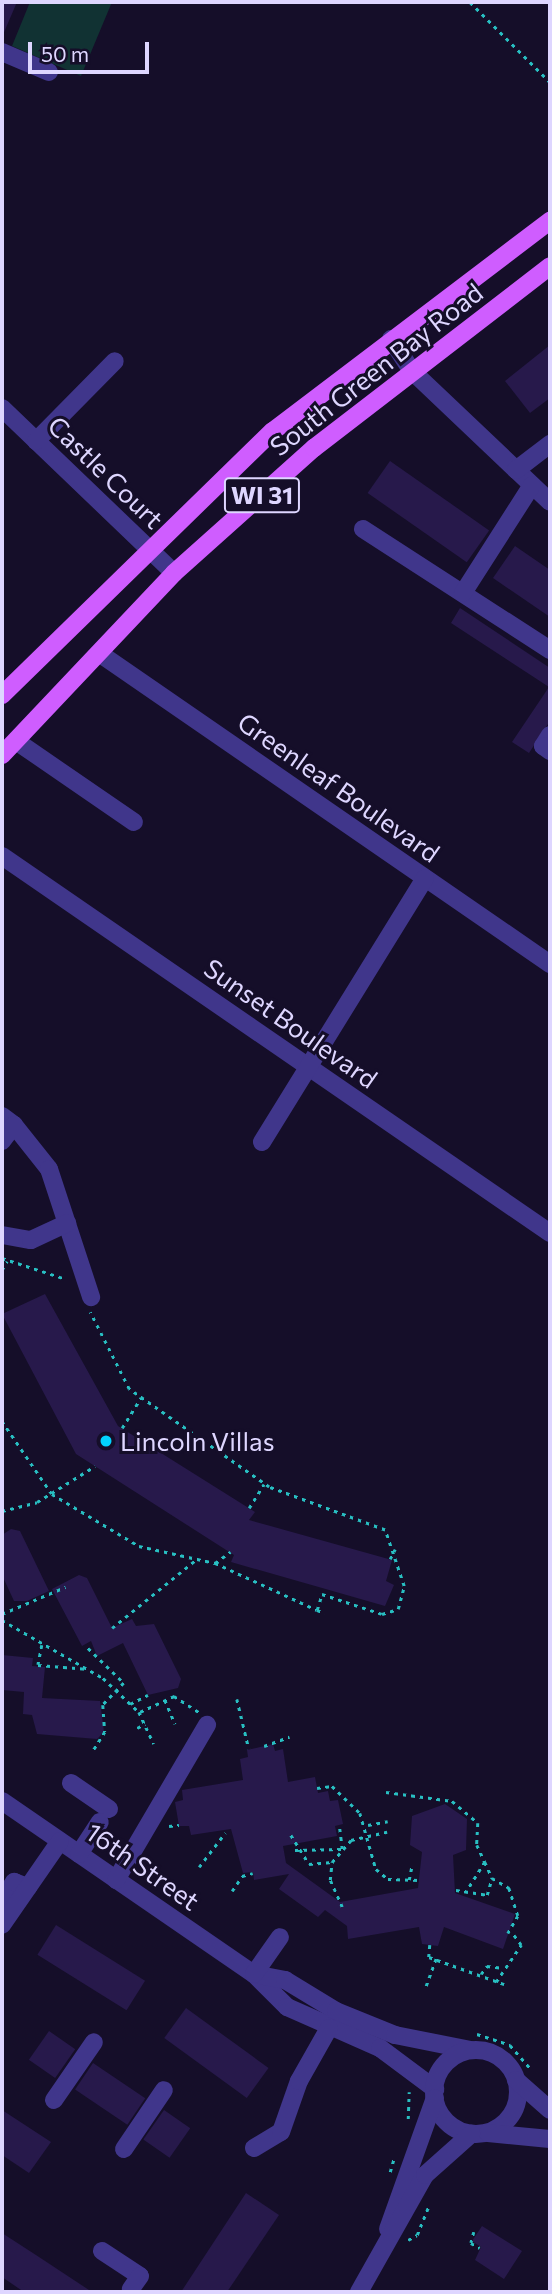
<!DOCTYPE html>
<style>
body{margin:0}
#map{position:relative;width:552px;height:2294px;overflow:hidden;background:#150e29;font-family:Commissioner,sans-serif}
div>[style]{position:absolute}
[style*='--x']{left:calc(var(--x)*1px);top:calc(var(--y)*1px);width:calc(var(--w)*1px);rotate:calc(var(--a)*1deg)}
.green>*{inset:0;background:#113233}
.building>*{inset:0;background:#27194b;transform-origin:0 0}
.path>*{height:2.5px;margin-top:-1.25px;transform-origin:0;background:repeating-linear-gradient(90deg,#28bfc2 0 3.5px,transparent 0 8.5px)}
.minor>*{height:18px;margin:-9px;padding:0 9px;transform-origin:9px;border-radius:9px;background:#40368b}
.minor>.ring{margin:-9px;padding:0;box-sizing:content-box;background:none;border:18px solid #40368b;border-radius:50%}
.major>*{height:18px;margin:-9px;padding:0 9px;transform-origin:9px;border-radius:9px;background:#cf5dff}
.dots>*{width:19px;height:19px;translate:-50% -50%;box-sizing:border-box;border:4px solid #150e29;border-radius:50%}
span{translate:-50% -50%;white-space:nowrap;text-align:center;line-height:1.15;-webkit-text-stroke:6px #150e29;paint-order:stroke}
.shield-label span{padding:2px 5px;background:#150e29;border:2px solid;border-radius:5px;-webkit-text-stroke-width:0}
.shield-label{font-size:24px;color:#ded6ff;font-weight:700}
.street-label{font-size:26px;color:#ded6ff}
.poi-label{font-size:26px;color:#ded6ff}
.left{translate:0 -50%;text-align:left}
.frame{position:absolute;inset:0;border:4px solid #ded6ff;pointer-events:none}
.scale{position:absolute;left:28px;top:42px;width:121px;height:32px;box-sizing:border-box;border:4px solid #ded6ff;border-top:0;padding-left:9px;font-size:21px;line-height:24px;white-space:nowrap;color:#ded6ff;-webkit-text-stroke:5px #150e29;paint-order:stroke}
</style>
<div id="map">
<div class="green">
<i style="clip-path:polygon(30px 2px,112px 2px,81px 76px,12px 46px)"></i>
</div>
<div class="building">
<i style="clip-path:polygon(2px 2px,17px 2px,2px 37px)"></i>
<i style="clip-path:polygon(550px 345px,550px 398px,530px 413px,505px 381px)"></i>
<i style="left:390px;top:461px;width:121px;height:39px;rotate:35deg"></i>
<i style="clip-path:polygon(515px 546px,550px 570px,550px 617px,493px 578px)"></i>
<i style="clip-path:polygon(460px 608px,550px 668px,550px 721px,529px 753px,512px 742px,549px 687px,451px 623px)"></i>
<i style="clip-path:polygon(45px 1294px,118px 1426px,255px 1512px,249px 1520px,392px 1560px,386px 1581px,394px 1585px,385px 1606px,231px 1562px,234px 1555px,76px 1454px,2px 1314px)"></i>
<i style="clip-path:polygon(11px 1529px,20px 1531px,49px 1591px,27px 1601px,14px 1601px,2px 1575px,2px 1535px)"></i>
<i style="clip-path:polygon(79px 1575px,87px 1578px,112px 1628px,132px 1619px,136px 1626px,154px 1624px,181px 1679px,178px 1688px,148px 1695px,123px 1643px,97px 1656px,91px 1641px,82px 1646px,52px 1589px)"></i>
<i style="clip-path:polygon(2px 1655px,33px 1658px,32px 1666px,45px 1667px,42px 1698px,100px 1701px,104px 1732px,97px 1739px,37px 1734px,32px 1715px,23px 1714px,24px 1692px,2px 1690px)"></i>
<i style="clip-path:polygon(273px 1744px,275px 1751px,283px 1749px,288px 1782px,315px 1777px,318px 1793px,328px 1791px,330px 1801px,338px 1800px,343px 1824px,335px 1826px,337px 1836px,283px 1846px,286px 1863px,340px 1902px,418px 1888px,422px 1852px,410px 1845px,412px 1816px,445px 1804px,467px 1819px,466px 1850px,453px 1855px,455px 1893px,515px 1914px,503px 1949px,444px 1927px,438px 1946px,422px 1944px,419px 1927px,348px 1939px,347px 1926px,325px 1910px,318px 1917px,279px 1889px,289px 1874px,254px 1880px,253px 1872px,243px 1873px,231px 1829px,191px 1835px,189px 1826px,179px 1826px,175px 1802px,183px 1800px,182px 1790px,243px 1780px,240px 1759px,248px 1757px,247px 1750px)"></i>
<i style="left:56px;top:1925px;width:105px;height:35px;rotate:32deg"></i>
<i style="left:186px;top:2008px;width:102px;height:37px;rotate:36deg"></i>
<i style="left:49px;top:2031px;width:32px;height:35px;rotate:35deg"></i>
<i style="left:93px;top:2063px;width:63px;height:32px;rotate:34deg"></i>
<i style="clip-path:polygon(2px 2110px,51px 2142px,29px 2173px,2px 2155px)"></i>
<i style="left:164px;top:2110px;width:32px;height:36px;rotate:35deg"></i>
<i style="clip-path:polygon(246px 2193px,279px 2215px,227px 2292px,181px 2292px)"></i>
<i style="clip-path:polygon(482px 2226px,522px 2251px,504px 2279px,475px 2260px,481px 2247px,472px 2241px)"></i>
<i style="clip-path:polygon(2px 2233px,39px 2257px,92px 2292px,24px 2292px,2px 2277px)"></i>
</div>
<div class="path">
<i style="--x:470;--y:2;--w:113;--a:45"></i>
<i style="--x:2;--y:1258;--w:67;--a:18.2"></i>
<i style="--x:2;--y:1270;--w:10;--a:-61"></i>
<i style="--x:2;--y:1421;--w:88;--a:55.6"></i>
<i style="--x:52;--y:1494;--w:101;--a:30.9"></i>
<i style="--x:139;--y:1546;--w:78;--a:12.6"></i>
<i style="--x:215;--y:1563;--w:112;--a:24.7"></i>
<i style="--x:317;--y:1610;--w:17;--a:-73"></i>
<i style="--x:322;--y:1594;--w:63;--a:18.4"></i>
<i style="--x:382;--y:1614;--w:17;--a:-17"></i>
<i style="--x:398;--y:1609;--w:24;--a:-75"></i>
<i style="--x:404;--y:1586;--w:59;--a:-108.7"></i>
<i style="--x:385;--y:1530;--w:124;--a:-159.7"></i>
<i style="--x:269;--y:1487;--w:171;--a:-145"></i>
<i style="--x:129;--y:1389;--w:86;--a:-116.9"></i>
<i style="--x:122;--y:1428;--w:36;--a:-58"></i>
<i style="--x:249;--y:1508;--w:28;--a:-58"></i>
<i style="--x:2;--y:1511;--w:36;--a:-14"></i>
<i style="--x:37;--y:1502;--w:68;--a:-31.8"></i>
<i style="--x:390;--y:1559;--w:11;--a:-63"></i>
<i style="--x:215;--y:1563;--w:19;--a:-36"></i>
<i style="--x:317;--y:1610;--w:8;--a:23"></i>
<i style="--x:2;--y:1614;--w:69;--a:-23.2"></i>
<i style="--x:2;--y:1620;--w:116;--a:29.9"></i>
<i style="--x:103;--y:1678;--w:50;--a:43.4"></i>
<i style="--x:139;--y:1712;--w:35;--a:65"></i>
<i style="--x:112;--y:1628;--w:109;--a:-39.1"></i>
<i style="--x:42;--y:1645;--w:20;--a:101"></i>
<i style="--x:38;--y:1665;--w:51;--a:4.5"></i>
<i style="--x:88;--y:1648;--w:50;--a:44.2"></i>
<i style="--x:124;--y:1683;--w:30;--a:134"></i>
<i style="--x:103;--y:1705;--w:27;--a:86"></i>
<i style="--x:105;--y:1732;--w:22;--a:122"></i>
<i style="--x:237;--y:1699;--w:51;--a:76.5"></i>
<i style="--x:165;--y:1700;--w:26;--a:67"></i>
<i style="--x:130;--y:1704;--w:20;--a:-27"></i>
<i style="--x:140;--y:1712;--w:38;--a:-25"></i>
<i style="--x:174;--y:1696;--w:30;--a:33"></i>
<i style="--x:137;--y:1728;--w:9;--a:-27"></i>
<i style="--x:264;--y:1746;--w:27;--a:-20"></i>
<i style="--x:317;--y:1788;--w:15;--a:-8"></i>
<i style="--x:332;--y:1786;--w:39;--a:44"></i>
<i style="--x:360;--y:1813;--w:58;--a:74.1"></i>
<i style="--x:376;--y:1869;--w:16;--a:40"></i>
<i style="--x:388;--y:1879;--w:31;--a:2"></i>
<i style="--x:386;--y:1792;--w:67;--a:7.8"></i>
<i style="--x:452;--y:1801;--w:34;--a:40"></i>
<i style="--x:478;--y:1823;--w:22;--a:93"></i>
<i style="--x:477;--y:1845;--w:19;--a:65"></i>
<i style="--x:485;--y:1862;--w:36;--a:122"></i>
<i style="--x:368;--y:1825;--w:20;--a:-11"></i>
<i style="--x:169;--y:1826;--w:10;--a:-6"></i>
<i style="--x:291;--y:1835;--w:34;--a:58"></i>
<i style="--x:309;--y:1864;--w:23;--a:-5"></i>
<i style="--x:295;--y:1850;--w:47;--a:-1.2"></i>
<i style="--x:342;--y:1849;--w:24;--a:-97"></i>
<i style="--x:485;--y:1862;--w:17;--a:66"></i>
<i style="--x:199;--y:1867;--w:43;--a:-52.6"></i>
<i style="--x:409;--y:1880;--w:16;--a:-79"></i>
<i style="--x:456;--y:1890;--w:31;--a:9"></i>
<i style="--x:487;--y:1895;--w:18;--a:-74"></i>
<i style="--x:492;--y:1878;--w:20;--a:30"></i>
<i style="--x:509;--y:1888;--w:29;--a:72"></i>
<i style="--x:518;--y:1916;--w:20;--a:120"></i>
<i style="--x:232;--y:1891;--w:18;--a:-56"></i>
<i style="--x:242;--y:1876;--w:11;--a:-15"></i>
<i style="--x:342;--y:1907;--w:30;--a:-114"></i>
<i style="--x:330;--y:1880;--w:18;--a:-84"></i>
<i style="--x:332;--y:1862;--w:29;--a:-49"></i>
<i style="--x:351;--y:1840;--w:37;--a:-13"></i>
<i style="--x:430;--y:1945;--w:12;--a:95"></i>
<i style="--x:429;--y:1957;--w:80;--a:19.8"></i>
<i style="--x:481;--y:1974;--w:10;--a:-53"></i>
<i style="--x:487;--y:1966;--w:17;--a:7"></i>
<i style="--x:496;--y:1982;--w:45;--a:-56"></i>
<i style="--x:521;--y:1945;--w:15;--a:-127"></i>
<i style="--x:426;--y:1986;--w:29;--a:-70"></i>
<i style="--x:477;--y:2034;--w:35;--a:18"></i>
<i style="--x:510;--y:2045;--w:32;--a:49"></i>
<i style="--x:408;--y:2119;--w:27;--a:-88"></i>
<i style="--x:390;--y:2172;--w:15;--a:-74"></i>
<i style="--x:474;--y:2232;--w:11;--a:105"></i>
<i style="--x:471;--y:2243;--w:10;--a:29"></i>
<i style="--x:408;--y:2240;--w:10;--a:-29"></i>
<i style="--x:417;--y:2235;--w:31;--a:-68"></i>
</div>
<div class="minor">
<i style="--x:2;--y:52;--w:51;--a:23.1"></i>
<i style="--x:391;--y:339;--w:38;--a:57"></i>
<i style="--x:412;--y:371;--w:190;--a:43.5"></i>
<i style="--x:2;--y:408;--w:238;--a:43.8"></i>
<i style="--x:36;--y:441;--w:112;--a:-45.4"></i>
<i style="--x:516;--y:470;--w:43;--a:-37.4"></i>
<i style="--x:363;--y:529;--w:223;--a:32.9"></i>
<i style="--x:463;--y:593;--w:128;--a:-57.4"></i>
<i style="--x:99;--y:653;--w:548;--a:34.59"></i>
<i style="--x:550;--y:735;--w:13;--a:122"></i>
<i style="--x:543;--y:746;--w:9;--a:36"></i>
<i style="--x:16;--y:741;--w:143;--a:34.5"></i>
<i style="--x:2;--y:856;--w:665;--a:34.53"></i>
<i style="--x:2;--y:1116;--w:15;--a:37"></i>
<i style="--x:14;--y:1125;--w:20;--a:127"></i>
<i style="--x:14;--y:1125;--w:56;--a:51.5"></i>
<i style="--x:49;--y:1169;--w:135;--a:71.8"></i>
<i style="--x:262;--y:1142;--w:310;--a:-58.3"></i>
<i style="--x:2;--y:1235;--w:29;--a:10"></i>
<i style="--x:31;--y:1240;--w:40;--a:-25"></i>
<i style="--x:71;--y:1783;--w:46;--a:34.4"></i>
<i style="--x:2;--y:1801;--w:306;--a:34.5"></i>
<i style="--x:254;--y:1974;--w:47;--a:45"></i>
<i style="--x:287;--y:2007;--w:102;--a:23.8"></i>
<i style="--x:380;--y:2048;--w:69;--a:36.7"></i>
<i style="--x:79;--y:1854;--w:38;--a:-57"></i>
<i style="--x:116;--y:1880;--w:180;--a:-59.6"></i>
<i style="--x:2;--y:1900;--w:22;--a:-56"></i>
<i style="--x:14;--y:1882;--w:15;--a:20"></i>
<i style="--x:2;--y:1925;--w:102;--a:-55.4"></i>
<i style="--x:254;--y:1974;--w:32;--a:11"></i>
<i style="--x:285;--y:1980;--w:60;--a:31.3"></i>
<i style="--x:336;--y:2011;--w:64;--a:22.1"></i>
<i style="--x:395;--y:2035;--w:76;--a:11.3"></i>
<i style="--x:254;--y:1974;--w:45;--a:-54.9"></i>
<i class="ring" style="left:434px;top:2050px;width:66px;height:66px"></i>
<i style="--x:516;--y:2080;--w:45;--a:41.4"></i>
<i style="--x:54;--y:2100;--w:70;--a:-55.4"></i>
<i style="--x:488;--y:2133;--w:62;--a:5.5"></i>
<i style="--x:254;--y:2148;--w:31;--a:-31"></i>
<i style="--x:281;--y:2132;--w:54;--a:-70.6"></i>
<i style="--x:299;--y:2081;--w:61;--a:-60.5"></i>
<i style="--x:124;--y:2149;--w:71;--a:-55.9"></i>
<i style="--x:388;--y:2229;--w:139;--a:-70.3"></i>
<i style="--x:102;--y:2251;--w:45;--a:33.3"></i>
<i style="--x:140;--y:2276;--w:16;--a:125"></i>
<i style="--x:359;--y:2292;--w:134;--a:-60.6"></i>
<i style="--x:425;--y:2175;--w:62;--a:-41.7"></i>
</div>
<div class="major">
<i style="--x:2;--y:695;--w:378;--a:-44.3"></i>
<i style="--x:273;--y:431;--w:348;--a:-37.2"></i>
<i style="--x:2;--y:755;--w:250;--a:-46.6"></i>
<i style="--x:174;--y:573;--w:188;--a:-41.8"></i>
<i style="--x:314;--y:448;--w:298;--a:-37.6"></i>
</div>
<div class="dots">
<i style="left:106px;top:1441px;background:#02d3ff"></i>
</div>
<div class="shield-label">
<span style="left:262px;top:495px">WI 31</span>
</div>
<div class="street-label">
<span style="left:376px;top:369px;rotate:-38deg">South Green Bay Road</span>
<span style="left:106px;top:472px;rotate:44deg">Castle Court</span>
<span style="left:339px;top:787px;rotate:35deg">Greenleaf Boulevard</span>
<span style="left:291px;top:1023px;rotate:35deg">Sunset Boulevard</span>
<span style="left:143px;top:1866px;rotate:35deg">16th Street</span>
</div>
<div class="poi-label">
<span class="left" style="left:120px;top:1441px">Lincoln Villas</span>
</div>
<div class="frame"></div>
<div class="scale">50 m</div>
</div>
